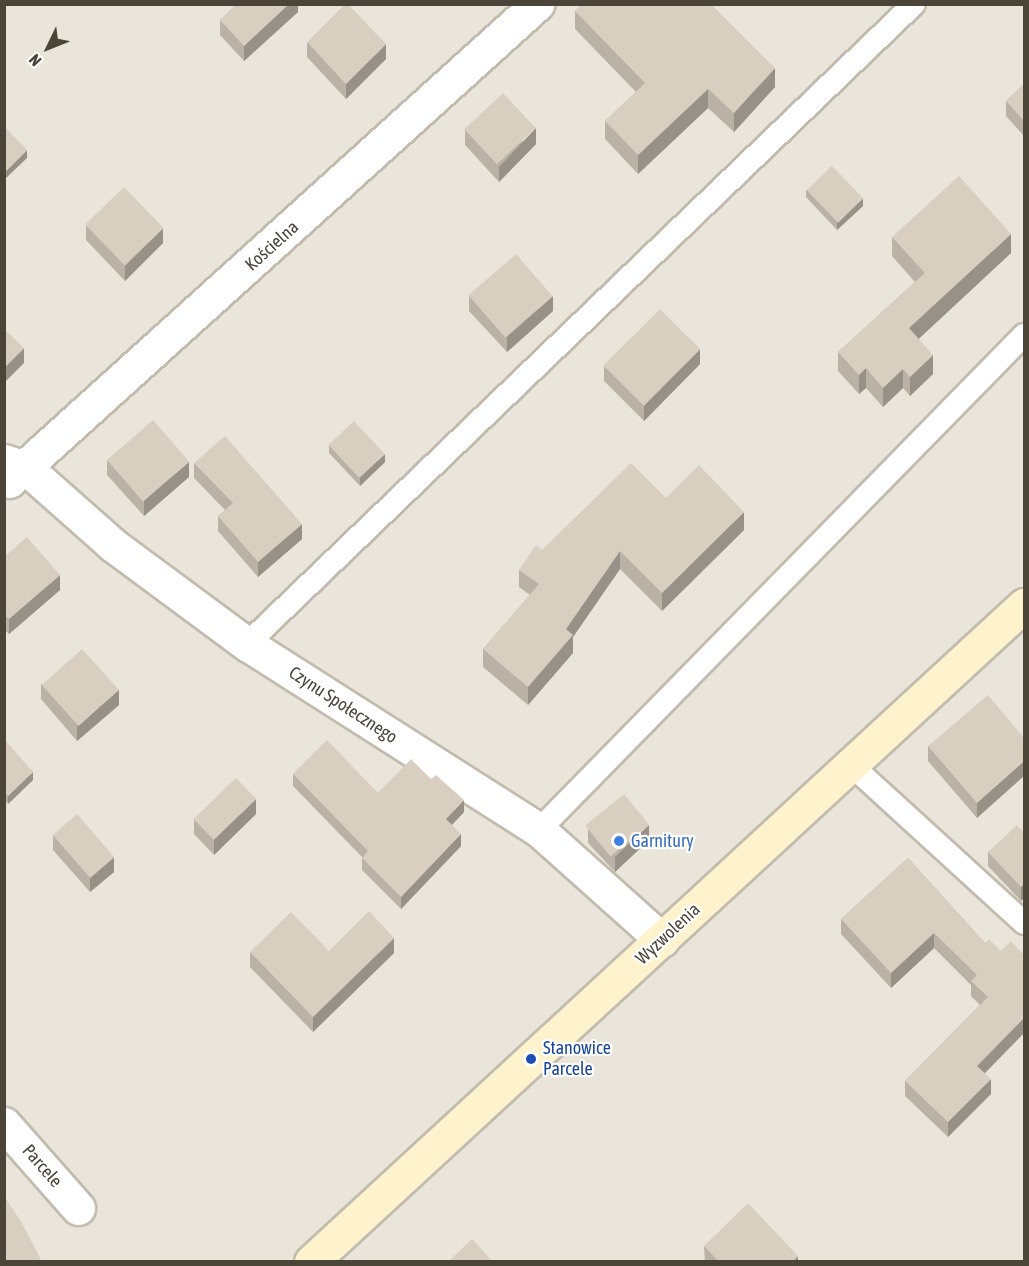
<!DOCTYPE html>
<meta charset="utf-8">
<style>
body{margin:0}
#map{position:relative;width:1029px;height:1266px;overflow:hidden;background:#f6f3ec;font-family:"Asap Condensed",sans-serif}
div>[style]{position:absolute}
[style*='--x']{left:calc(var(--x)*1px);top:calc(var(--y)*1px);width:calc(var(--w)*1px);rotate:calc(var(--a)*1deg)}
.residential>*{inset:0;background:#eae5da;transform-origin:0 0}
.roads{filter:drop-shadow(2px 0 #c2bbae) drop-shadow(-2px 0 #c2bbae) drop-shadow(0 2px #c2bbae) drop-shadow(0 -2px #c2bbae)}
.lane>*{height:22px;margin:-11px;padding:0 11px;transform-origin:11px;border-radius:11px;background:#fff}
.street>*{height:33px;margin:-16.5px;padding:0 16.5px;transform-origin:16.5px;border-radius:16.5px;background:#fff}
.secondary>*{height:33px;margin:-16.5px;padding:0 16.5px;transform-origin:16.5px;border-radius:16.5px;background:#fff3cd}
.wall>*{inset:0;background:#bab2a6}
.shaded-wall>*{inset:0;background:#979187}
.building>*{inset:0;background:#d8cfc1;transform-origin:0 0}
.dots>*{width:16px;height:16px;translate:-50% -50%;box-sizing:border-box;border:3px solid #fff;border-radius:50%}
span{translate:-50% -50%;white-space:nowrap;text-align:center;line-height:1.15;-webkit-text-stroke:4.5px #fff;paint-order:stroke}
.street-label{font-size:18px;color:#4b4439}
.shop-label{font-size:18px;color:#366cbe}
.left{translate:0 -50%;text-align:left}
.transit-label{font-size:18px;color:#164399}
.frame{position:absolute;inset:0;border:6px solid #4b4439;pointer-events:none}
.north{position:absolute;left:18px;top:18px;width:60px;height:60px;-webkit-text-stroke:4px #fff;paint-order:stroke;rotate:227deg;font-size:16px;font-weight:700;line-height:24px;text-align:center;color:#4b4439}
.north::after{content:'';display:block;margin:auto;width:21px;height:27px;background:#4b4439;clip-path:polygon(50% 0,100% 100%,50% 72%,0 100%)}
</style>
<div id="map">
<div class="residential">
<i style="left:5px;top:5px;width:1019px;height:1256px"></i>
</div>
<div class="roads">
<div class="lane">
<i style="--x:247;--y:644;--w:924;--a:-43.82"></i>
<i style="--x:850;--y:764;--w:236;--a:42.4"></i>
<i style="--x:539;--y:830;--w:693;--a:-45.58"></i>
</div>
<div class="street">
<i style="--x:4;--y:461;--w:23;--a:18"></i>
<i style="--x:26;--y:468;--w:116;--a:41.5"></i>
<i style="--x:113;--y:545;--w:167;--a:36.5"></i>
<i style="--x:247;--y:644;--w:346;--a:32.5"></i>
<i style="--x:539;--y:830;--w:165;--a:41.8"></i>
<i style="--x:9;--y:481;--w:712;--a:-42.09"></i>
<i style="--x:4;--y:1124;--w:112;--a:48.6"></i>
</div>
<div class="secondary">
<i style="--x:311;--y:1262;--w:970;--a:-42.66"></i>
</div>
</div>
<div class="wall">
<i style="clip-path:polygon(235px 4px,298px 4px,298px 12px,244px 61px,220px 35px,220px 20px,236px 5px)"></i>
<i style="clip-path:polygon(575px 11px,775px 87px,734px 132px,708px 108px,638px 174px,605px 139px,605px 121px,636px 92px,575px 29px)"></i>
<i style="clip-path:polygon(307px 42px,386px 59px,346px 99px,307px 57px)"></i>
<i style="clip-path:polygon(1024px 84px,1024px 136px,1006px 116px,1006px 101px)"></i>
<i style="clip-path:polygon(465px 130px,536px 144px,499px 182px,465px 145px)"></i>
<i style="clip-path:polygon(806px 190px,863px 206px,837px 230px,806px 197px)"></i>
<i style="clip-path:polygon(86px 225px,163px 243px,125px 281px,86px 240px)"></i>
<i style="clip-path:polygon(892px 237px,1011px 253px,918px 339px,933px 374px,910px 396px,903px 388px,883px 407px,866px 388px,859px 394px,838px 371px,838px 352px,915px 282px,892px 256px)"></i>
<i style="clip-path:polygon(469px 296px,553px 311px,507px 352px,469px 311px)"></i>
<i style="clip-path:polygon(700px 364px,644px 421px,604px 381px,604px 366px)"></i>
<i style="clip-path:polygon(329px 445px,385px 462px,360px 486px,329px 453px)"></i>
<i style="clip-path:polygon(107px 460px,189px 477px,144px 516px,107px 475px)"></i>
<i style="clip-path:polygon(194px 463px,302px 539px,258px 577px,218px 531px,218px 516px,225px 510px,194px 478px)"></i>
<i style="clip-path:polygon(666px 498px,744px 530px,662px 611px,620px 569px,573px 637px,573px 653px,528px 705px,483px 667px,483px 649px,530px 595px,519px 587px,519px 570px,542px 550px)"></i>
<i style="clip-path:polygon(4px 557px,60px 590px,9px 634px,4px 629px)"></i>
<i style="clip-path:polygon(41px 684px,119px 705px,77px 741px,41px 699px)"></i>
<i style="clip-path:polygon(1024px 738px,977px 818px,928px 761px,928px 746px)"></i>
<i style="clip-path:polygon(4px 742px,33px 780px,8px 804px,4px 800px)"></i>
<i style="clip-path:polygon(293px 774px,464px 812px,452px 825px,461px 846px,401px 909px,362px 870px,362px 857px,293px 786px)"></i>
<i style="clip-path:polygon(256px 814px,214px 855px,194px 834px,194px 819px)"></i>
<i style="clip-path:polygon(588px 828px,649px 840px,615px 872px,588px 843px)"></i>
<i style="clip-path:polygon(1024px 833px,1024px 898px,1021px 901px,988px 866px,988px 852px)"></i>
<i style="clip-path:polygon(53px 835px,114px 872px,90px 892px,53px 850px)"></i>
<i style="clip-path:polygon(908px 858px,985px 943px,1001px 951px,1024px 955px,1024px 1033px,985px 1073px,991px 1094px,948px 1137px,905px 1096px,905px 1081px,980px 1005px,971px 996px,971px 985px,934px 948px,891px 988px,841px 934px,841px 919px)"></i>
<i style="clip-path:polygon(250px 952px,394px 953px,313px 1032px,250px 967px)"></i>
<i style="clip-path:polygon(1024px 1223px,1024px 1248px,1023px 1246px,1023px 1225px)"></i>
<i style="clip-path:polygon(704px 1246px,798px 1262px,705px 1262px)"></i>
</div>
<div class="shaded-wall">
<i style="clip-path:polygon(289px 4px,298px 4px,298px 12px,244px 61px,244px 46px)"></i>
<i style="clip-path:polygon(386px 44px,386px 59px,346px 99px,346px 84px)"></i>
<i style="clip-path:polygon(775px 68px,775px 87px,734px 132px,734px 113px)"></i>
<i style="clip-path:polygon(708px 89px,708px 108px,638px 174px,638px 155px)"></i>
<i style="clip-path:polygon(536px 128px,536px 144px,499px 182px,499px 167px)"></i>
<i style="clip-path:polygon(27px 150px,27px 158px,4px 180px,4px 173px)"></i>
<i style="clip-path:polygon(863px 198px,863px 206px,837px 230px,837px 222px)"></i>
<i style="clip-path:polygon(163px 228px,163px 243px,125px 281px,125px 266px)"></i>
<i style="clip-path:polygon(1011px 234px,1011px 253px,909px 348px,909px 328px)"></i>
<i style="clip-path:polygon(553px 296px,553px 311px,507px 352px,507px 337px)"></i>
<i style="clip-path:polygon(24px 348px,24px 363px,4px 383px,4px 368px)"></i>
<i style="clip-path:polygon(700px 349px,700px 364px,644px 421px,644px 406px)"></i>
<i style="clip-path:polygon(933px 355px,933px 374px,910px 396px,910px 377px)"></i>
<i style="clip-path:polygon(866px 368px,866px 388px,859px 394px,859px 375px)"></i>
<i style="clip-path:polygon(903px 369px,903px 388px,883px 407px,883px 388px)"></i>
<i style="clip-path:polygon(385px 454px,385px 462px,360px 486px,360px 478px)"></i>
<i style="clip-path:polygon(189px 462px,189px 477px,144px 516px,144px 501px)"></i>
<i style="clip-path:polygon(744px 512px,744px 530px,662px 611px,662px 593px)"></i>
<i style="clip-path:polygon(302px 524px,302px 539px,258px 577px,258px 562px)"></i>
<i style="clip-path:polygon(620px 551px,620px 569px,573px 637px,573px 653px,528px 705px,528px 687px,566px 629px)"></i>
<i style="clip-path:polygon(60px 575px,60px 590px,9px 634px,9px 619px)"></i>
<i style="clip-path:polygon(119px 690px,119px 705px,77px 741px,77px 726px)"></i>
<i style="clip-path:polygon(1024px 761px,1024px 776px,977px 818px,977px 803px)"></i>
<i style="clip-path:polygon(33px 772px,33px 780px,8px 804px,8px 796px)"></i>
<i style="clip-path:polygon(256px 799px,256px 814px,214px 855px,214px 840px)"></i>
<i style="clip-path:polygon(464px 800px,464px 812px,446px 831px,446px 819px)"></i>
<i style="clip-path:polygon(649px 825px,649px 840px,615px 872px,615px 857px)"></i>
<i style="clip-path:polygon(461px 834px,461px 846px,401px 909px,401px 897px)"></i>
<i style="clip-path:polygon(114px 857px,114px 872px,90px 892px,90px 877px)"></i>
<i style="clip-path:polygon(1024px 884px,1024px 898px,1021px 901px,1021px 887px)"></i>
<i style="clip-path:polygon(934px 933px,934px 948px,891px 988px,891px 973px)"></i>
<i style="clip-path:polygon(394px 938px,394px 953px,313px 1032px,313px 1017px)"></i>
<i style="clip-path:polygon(1024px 1018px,1024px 1033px,977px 1081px,977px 1066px)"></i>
<i style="clip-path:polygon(991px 1079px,991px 1094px,948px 1137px,948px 1122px)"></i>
<i style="clip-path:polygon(798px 1256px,798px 1262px,792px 1262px)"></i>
</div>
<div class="building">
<i style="clip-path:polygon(236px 4px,289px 4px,244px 46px,220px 20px)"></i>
<i style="clip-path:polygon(345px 4px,348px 4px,386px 44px,346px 84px,307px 42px)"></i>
<i style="clip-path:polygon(582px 4px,711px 4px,775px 68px,734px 113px,708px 89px,638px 155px,605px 121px,645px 83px,575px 11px)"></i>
<i style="clip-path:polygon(1024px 84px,1024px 121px,1006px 101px)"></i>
<i style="left:503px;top:93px;width:48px;height:53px;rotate:47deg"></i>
<i style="clip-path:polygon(4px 126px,27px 150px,4px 173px)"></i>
<i style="left:832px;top:166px;width:45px;height:35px;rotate:46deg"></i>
<i style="clip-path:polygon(959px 176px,1011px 234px,909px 328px,933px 355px,910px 377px,903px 369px,883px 388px,866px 368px,859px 375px,838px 352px,925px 273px,892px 237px)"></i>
<i style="left:124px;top:187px;width:57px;height:54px;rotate:46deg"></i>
<i style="left:516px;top:254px;width:56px;height:63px;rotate:49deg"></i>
<i style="left:660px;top:309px;width:57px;height:80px;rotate:45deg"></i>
<i style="clip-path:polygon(4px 329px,24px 348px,4px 368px)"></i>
<i style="left:153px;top:420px;width:55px;height:61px;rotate:49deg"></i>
<i style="left:354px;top:421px;width:45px;height:35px;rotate:47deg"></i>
<i style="clip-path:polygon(225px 436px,302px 524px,258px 562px,218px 516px,233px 503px,194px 463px)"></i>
<i style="clip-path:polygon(631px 463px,666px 498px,699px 465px,744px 512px,662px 593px,620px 551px,566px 629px,573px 635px,528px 687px,483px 649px,539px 584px,519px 570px,536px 545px,542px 550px)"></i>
<i style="clip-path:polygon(27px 537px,60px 575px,9px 619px,4px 614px,4px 557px)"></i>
<i style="left:82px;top:649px;width:55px;height:54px;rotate:48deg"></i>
<i style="clip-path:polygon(988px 695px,1024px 738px,1024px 761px,977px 803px,928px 746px)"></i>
<i style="clip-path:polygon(327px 740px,378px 793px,411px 759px,431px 779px,436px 775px,464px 800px,446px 819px,461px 834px,401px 897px,362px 858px,368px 851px,293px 774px)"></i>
<i style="clip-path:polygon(6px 741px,33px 772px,8px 796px,4px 792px,4px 742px)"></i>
<i style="left:236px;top:778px;width:29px;height:59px;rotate:46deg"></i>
<i style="left:624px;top:794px;width:40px;height:50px;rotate:51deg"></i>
<i style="left:77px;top:814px;width:57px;height:32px;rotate:49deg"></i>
<i style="clip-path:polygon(1017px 825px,1024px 833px,1024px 884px,1021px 887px,988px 852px)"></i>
<i style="clip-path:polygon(908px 858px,985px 943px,989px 939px,1001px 951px,1011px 941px,1024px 955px,1024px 1018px,977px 1066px,991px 1079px,948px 1122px,905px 1081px,988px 997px,971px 981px,977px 975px,934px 933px,891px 973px,841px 919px)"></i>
<i style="clip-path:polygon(369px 911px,394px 938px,313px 1017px,250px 952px,291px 912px,329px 951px)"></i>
<i style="clip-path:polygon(4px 1196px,22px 1223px,42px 1262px,4px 1262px)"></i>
<i style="clip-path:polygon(748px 1203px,798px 1256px,792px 1262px,719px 1262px,704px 1246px)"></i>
<i style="clip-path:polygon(472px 1239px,493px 1262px,448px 1262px)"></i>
</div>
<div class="dots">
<i style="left:619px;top:841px;background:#3f7fe0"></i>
<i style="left:531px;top:1059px;background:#1a4fb4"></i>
</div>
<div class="street-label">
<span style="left:272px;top:246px;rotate:-42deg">Kościelna</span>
<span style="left:343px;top:705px;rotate:33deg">Czynu Społecznego</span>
<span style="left:668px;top:934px;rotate:-43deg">Wyzwolenia</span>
<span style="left:42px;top:1166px;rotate:49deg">Parcele</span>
</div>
<div class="shop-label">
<span class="left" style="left:631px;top:841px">Garnitury</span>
</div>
<div class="transit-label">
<span class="left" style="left:543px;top:1059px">Stanowice<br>Parcele</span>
</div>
<div class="frame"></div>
<div class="north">N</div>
</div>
